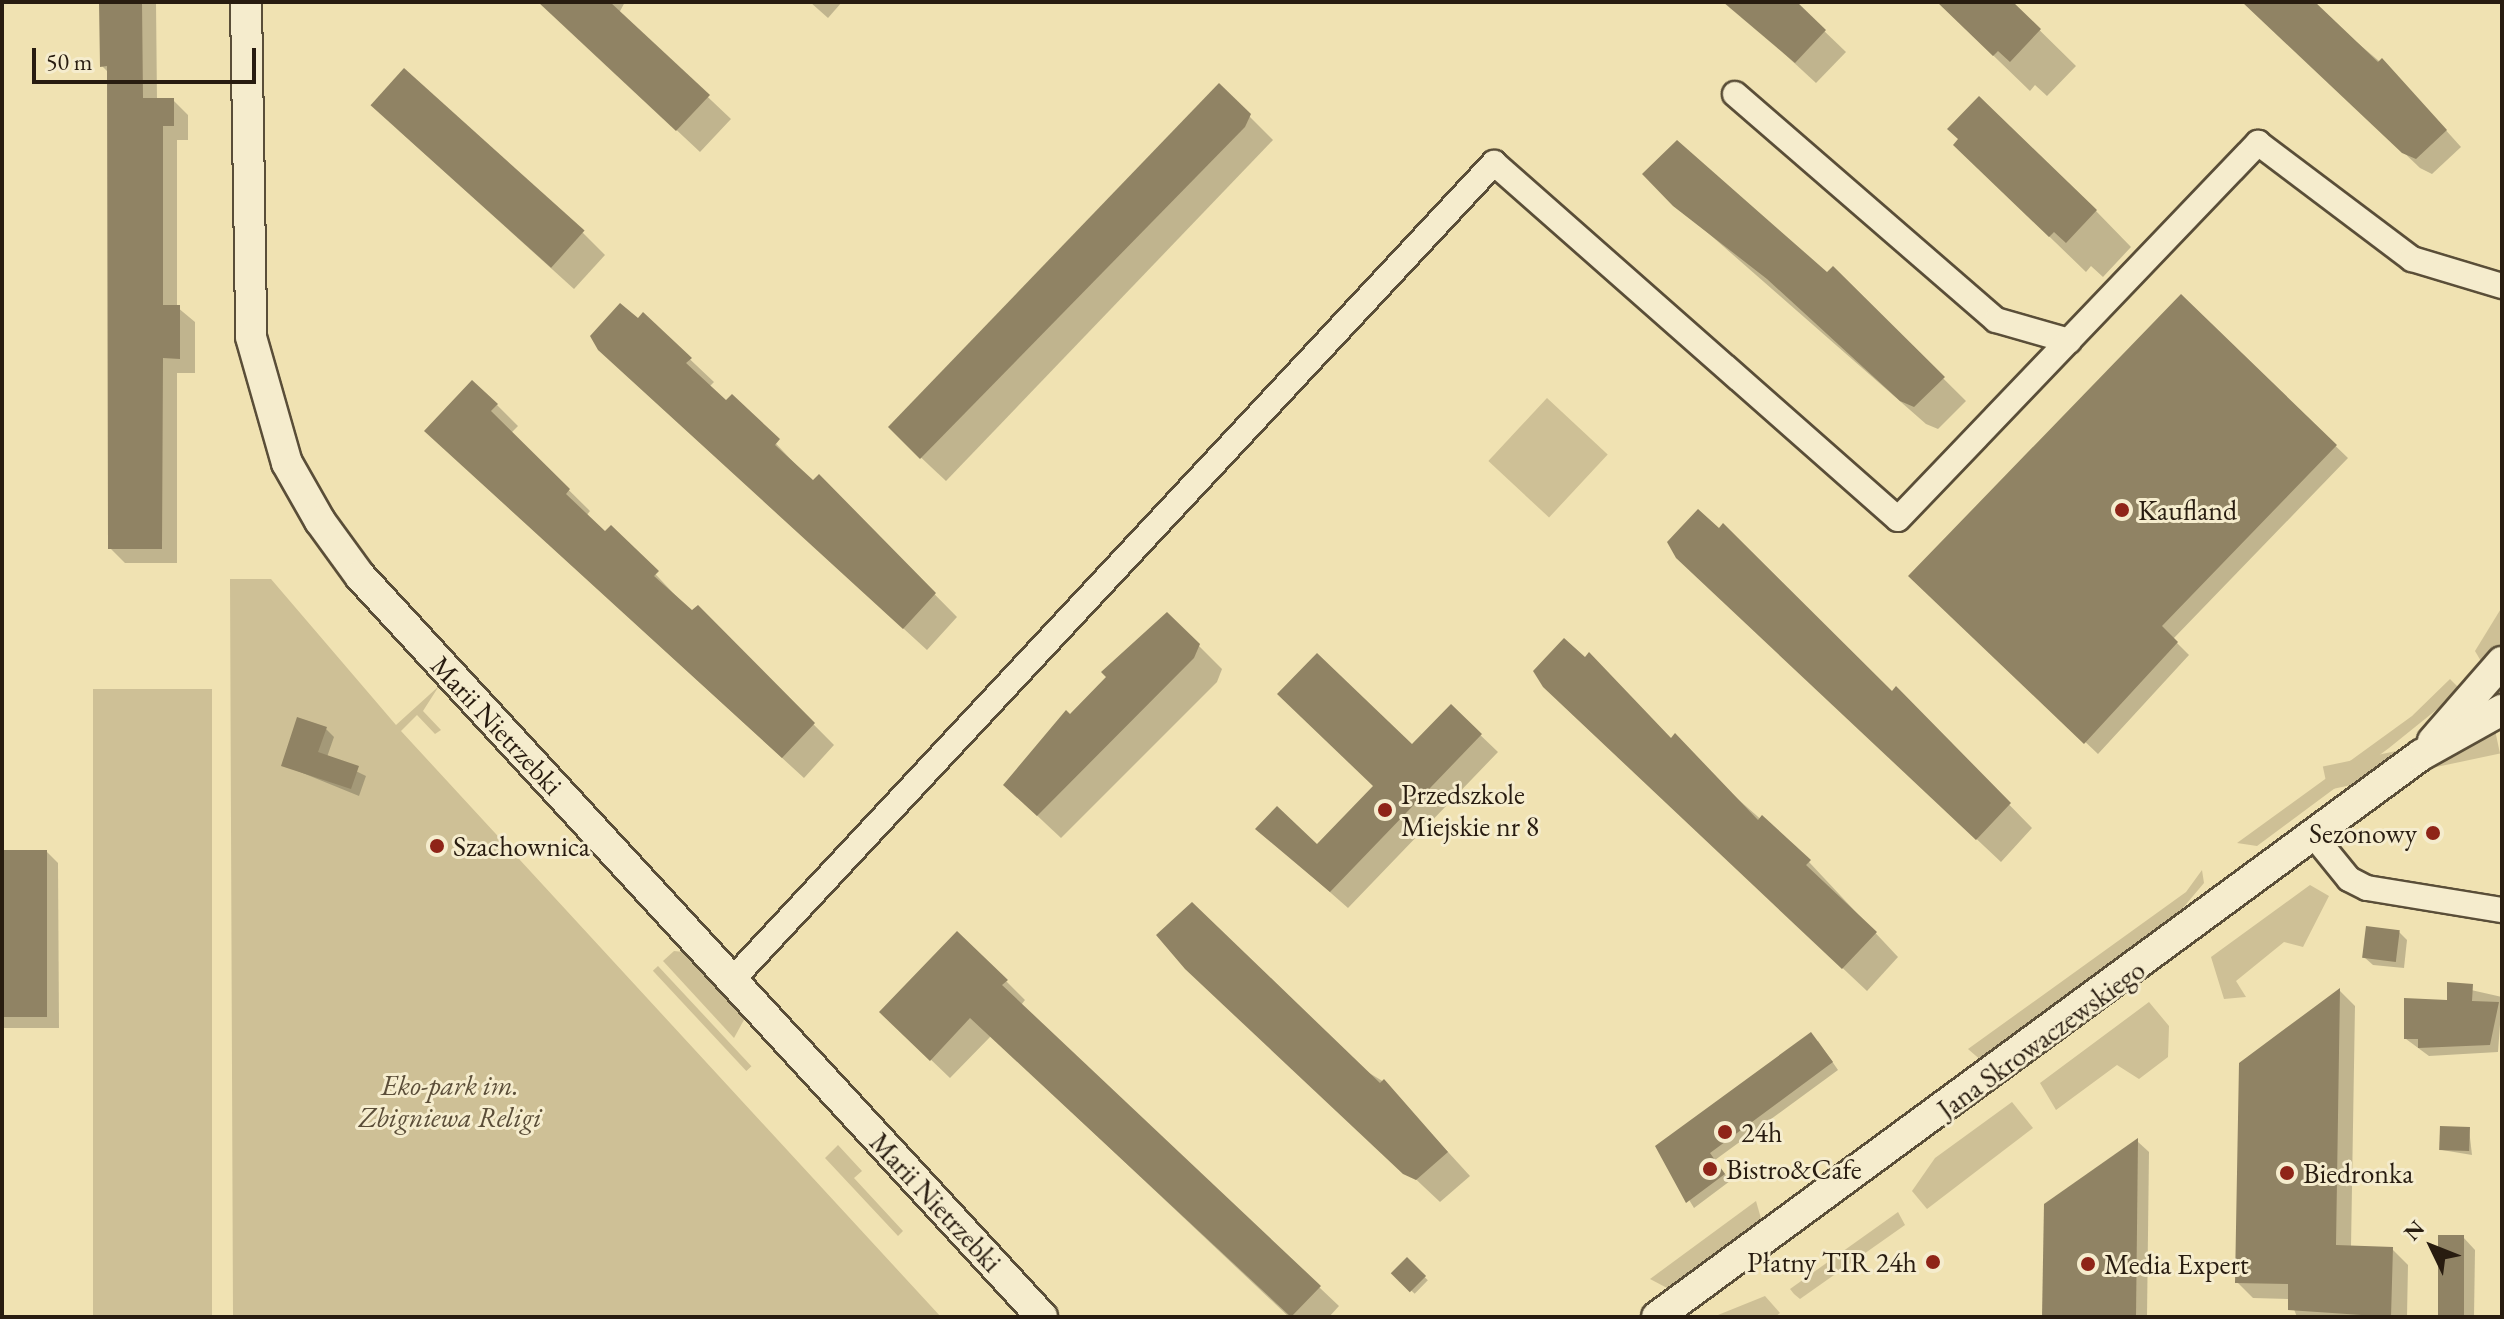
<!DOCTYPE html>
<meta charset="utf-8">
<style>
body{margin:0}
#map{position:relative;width:2504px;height:1319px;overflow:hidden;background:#f0e2b2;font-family:"EB Garamond",serif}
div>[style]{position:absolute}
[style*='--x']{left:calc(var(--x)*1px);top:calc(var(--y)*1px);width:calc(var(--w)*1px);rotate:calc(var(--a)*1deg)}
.green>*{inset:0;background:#cec096;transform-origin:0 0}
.shadow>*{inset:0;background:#0003;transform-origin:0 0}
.building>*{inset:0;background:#908364;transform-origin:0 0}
.roads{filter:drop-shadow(2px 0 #5a4e38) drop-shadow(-2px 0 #5a4e38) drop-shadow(0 2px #5a4e38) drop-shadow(0 -2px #5a4e38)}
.minor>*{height:24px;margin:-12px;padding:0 12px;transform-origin:12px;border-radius:12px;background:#f5eccd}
.tertiary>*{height:30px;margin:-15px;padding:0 15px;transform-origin:15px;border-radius:15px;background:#f5eccd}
.dots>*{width:22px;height:22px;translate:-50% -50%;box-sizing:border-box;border:4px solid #f5eccd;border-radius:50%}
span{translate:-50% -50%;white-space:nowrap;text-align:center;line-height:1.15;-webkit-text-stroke:6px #f5eccd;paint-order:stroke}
.poi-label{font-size:28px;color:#281c10}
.left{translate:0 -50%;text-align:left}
.right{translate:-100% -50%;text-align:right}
.street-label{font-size:28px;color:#281c10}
.park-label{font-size:28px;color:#5a4d38;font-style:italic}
.frame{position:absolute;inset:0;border:4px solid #281c10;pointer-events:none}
.north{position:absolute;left:2392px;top:1207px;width:80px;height:80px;-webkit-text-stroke:6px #f5eccd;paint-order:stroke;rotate:313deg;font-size:22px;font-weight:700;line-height:32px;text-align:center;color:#281c10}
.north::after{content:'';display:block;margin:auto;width:28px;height:36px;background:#281c10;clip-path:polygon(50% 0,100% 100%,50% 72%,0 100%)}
.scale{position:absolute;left:32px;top:48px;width:224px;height:36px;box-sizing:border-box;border:4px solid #281c10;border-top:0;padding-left:10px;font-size:24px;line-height:28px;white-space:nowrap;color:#281c10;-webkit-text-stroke:6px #f5eccd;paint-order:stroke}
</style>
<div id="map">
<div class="green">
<i style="left:1547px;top:398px;width:83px;height:86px;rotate:43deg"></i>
<i style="clip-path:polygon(230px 579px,271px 579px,396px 725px,439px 686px,423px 711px,441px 730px,435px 734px,417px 715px,401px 731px,941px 1317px,233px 1317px)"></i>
<i style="clip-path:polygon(2502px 607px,2502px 645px,2485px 668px,2475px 651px)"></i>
<i style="clip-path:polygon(2450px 679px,2461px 690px,2389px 748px,2257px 846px,2237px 843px,2412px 716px)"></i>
<i style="left:93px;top:689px;width:119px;height:628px"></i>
<i style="left:2495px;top:730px;width:24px;height:176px;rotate:78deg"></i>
<i style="clip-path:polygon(2202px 870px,2204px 883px,2182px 909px,1995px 1054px,1983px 1062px,1968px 1049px,2186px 892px)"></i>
<i style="clip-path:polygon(2310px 885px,2329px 896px,2303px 947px,2284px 942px,2236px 981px,2246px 997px,2224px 999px,2211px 957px)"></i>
<i style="clip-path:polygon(674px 951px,684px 952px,745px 1018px,734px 1038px,663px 961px)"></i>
<i style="left:658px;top:966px;width:137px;height:7px;rotate:47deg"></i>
<i style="clip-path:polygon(2149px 1002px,2169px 1026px,2168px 1057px,2139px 1079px,2117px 1065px,2056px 1110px,2040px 1083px)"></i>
<i style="clip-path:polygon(2012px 1102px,2033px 1128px,1927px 1209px,1912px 1191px,1935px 1158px)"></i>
<i style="clip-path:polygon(838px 1145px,862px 1171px,854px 1178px,903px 1231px,898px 1236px,825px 1158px)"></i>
<i style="clip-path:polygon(1756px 1201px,1762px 1222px,1669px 1289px,1650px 1279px)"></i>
<i style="clip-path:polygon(1898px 1212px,1905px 1225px,1800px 1299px,1794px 1294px,1790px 1289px)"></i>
<i style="clip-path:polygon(1765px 1296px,1780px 1313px,1775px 1317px,1713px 1317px)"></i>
</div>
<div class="shadow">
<i style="clip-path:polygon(101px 2px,156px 2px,157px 100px,173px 100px,188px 115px,188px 140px,177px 140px,177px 307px,195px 322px,195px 373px,177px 373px,177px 563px,125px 563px,110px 548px,109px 73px,102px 66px)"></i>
<i style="clip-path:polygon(540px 2px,625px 2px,619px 13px,731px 119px,700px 152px)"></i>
<i style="clip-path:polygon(810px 2px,842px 2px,828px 18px)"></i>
<i style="clip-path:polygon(1728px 2px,1794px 2px,1846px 52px,1816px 83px)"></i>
<i style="clip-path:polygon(1938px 2px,2011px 2px,2076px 66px,2047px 96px,2035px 85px,2030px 91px)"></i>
<i style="clip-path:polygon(2246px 2px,2309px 2px,2398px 77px,2461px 147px,2432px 174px,2420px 168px)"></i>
<i style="clip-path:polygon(1219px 86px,1273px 140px,946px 481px,914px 451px)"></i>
<i style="clip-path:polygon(396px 128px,582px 232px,605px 255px,574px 289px)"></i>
<i style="clip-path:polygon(1992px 181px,2096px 211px,2131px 247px,2103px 277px,2091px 266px,2086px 272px)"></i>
<i style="clip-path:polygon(1667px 197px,1828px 275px,1833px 269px,1966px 401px,1938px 429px,1926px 424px)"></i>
<i style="clip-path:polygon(2181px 297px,2348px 458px,2173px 639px,2189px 655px,2098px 754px,1923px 588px)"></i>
<i style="clip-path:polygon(643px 315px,714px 382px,709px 387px,726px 403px,732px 397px,813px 483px,819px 477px,957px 617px,927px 650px,624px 373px)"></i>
<i style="clip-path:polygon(497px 405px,518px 426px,511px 433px,590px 511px,586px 516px,605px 534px,611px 527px,692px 613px,698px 608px,834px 745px,804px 778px,448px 452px)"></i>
<i style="clip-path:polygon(1702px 581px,1892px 694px,1896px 689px,2032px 828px,2001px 862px)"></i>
<i style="clip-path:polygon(1198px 645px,1222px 669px,1217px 682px,1061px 838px,1029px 808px,1071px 717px)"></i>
<i style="clip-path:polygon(1451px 707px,1498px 752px,1348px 908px,1258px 829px,1317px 847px)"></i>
<i style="clip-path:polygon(1568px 710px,1671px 740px,1809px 862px,1898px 957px,1867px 991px)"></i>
<i style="clip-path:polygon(326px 729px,334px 737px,327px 757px,366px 776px,359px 796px,283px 765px)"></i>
<i style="clip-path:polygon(47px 852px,58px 863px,59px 1028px,2px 1028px,2px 853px)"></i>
<i style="clip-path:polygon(2399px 932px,2407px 940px,2404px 968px,2373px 965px,2364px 957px)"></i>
<i style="clip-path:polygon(1181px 958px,1384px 1082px,1470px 1176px,1440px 1202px)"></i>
<i style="clip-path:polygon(1006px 981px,1025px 1000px,1021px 1005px,1339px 1306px,1329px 1317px,1289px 1317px,991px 1036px,950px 1078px,901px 1031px)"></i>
<i style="clip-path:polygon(2449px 985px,2502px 997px,2498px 1052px,2429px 1056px,2406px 1039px,2449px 1002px)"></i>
<i style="clip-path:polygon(2340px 991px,2355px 1006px,2351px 1248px,2392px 1249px,2408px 1265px,2407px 1317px,2297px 1317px,2290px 1299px,2253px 1298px,2237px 1282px,2241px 1064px)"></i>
<i style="clip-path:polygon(1818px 1041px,1838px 1070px,1715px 1160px,1730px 1181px,1694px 1208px,1657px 1147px)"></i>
<i style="clip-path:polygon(2469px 1129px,2472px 1155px,2442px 1150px)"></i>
<i style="clip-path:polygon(2137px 1141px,2149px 1152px,2147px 1317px,2044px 1317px)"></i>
<i style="clip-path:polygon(2463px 1237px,2475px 1250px,2474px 1317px,2439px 1317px)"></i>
<i style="left:1407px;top:1260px;width:29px;height:19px;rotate:44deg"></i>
</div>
<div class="building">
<i style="clip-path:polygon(99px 2px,142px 2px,143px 98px,174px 98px,174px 126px,163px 126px,163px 305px,180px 305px,180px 359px,163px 358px,162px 549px,108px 549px,107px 66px,100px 67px)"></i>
<i style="clip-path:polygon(538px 2px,610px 2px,710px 95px,676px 131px)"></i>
<i style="clip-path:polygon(1723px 2px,1797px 2px,1826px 30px,1795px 63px)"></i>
<i style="clip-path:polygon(1937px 2px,2013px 2px,2041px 29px,2010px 62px,1998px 51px,1993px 56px)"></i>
<i style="clip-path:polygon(2242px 2px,2315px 2px,2378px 62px,2382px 58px,2447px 130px,2416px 159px,2402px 153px)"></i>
<i style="left:404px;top:68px;width:243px;height:50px;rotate:42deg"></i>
<i style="clip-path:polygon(1219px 83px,1251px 114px,1245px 127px,920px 459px,888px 427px)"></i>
<i style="clip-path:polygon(1979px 96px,2097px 210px,2066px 243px,2054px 232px,2049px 237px,1953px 145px,1958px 139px,1947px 129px)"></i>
<i style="clip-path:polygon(1677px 140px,1827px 272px,1833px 266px,1945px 377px,1914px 407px,1900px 401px,1767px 279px,1673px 206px,1642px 174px)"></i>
<i style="clip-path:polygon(2181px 294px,2337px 445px,2162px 626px,2178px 642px,2084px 744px,1908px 576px)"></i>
<i style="clip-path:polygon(620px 303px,638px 318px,643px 312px,692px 358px,686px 363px,726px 400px,732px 394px,780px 439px,775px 445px,813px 480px,819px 474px,936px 593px,903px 629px,598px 350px,590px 336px)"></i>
<i style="clip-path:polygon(472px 380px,498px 404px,491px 411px,570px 489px,566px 494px,605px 531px,611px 525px,659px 571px,654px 576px,692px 610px,698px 605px,815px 723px,782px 758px,424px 431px)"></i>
<i style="clip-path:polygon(1698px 509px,1719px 528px,1723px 523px,1892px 691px,1896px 686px,2011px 803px,1976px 840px,1676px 558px,1667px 542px)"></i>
<i style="clip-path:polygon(1167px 612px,1200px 644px,1194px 658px,1037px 816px,1003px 785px,1066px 710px,1070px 714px,1106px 677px,1101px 672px)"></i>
<i style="clip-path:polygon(1564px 638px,1585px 657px,1589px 652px,1671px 738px,1675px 733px,1758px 820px,1762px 815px,1811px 860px,1806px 865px,1877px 932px,1842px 969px,1543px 687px,1533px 671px)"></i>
<i style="clip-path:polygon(1317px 653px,1412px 744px,1451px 704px,1482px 734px,1330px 892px,1255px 829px,1277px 806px,1317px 844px,1373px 786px,1277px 694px)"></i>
<i style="clip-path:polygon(297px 717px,327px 727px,318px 752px,359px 766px,351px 789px,281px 766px)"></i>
<i style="left:2px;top:850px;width:45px;height:167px"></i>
<i style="clip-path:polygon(1192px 902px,1380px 1083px,1384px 1079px,1448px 1152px,1416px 1180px,1403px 1174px,1185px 969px,1156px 935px)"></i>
<i style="left:2366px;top:926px;width:34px;height:32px;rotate:7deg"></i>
<i style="clip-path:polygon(957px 931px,1008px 980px,1002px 985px,1321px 1286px,1291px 1317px,970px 1018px,930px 1061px,879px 1012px)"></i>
<i style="clip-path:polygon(2447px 982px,2473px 984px,2472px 1001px,2499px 1002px,2490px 1045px,2418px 1048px,2418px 1039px,2404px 1039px,2404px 998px,2447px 1000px)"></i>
<i style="clip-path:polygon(2340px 988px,2336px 1245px,2393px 1247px,2391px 1317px,2288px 1310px,2288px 1284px,2235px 1283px,2239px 1063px)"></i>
<i style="clip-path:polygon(1811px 1032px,1833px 1062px,1710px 1153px,1725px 1174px,1686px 1203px,1655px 1146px)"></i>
<i style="left:2440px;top:1126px;width:30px;height:24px;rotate:2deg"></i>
<i style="clip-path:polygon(2138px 1138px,2136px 1317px,2042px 1317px,2044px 1204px)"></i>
<i style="left:2438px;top:1235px;width:26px;height:82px"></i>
<i style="left:1407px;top:1257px;width:27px;height:23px;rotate:45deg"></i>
</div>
<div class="roads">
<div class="minor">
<i style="--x:1735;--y:94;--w:345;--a:40.9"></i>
<i style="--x:1996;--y:320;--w:76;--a:16"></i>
<i style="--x:2314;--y:836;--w:55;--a:50.9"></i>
<i style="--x:2349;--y:879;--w:20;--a:27"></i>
<i style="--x:2367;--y:888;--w:137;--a:9.3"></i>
<i style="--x:733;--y:979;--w:1116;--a:-47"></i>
<i style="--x:1494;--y:163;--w:538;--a:41.39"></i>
<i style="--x:1898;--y:519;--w:521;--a:-46.25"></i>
<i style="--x:2258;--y:143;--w:193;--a:37"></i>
<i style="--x:2412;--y:259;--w:94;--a:16.7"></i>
</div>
<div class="tertiary">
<i style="--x:246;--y:2;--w:335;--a:89.1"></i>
<i style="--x:251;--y:337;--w:131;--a:74.1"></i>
<i style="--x:287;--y:463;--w:67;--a:60.4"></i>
<i style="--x:320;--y:521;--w:68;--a:54"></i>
<i style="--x:360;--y:576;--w:1007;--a:47.37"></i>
<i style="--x:2433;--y:741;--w:105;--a:-48.9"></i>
<i style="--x:1657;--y:1317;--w:948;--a:-36.34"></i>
<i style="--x:2421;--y:755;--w:93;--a:-29.1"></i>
</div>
</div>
<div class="dots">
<i style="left:2122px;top:510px;background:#8f2418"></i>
<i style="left:1385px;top:810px;background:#8f2418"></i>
<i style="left:2433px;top:833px;background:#8f2418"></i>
<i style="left:437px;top:846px;background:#8f2418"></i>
<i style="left:1725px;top:1132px;background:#8f2418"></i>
<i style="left:1710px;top:1169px;background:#8f2418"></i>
<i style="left:2287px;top:1173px;background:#8f2418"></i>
<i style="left:1933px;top:1262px;background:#8f2418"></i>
<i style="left:2088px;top:1264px;background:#8f2418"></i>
</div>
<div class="poi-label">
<span class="left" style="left:2138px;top:510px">Kaufland</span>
<span class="left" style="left:1401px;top:810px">Przedszkole<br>Miejskie nr 8</span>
<span class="right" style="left:2417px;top:833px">Sezonowy</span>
<span class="left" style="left:453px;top:846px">Szachownica</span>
<span class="left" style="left:1741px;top:1132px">24h</span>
<span class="left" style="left:1726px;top:1169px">Bistro&amp;Cafe</span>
<span class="left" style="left:2303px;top:1173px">Biedronka</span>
<span class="right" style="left:1917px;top:1262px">Płatny TIR 24h</span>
<span class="left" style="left:2104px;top:1264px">Media Expert</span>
</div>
<div class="street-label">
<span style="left:497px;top:725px;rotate:47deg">Marii Nietrzebki</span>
<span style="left:2041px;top:1039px;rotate:-36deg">Jana Skrowaczewskiego</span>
<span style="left:936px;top:1202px;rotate:47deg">Marii Nietrzebki</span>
</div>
<div class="park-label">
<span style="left:450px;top:1101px">Eko-park im.<br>Zbigniewa Religi</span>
</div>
<div class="frame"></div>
<div class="north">N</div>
<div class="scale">50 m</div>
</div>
